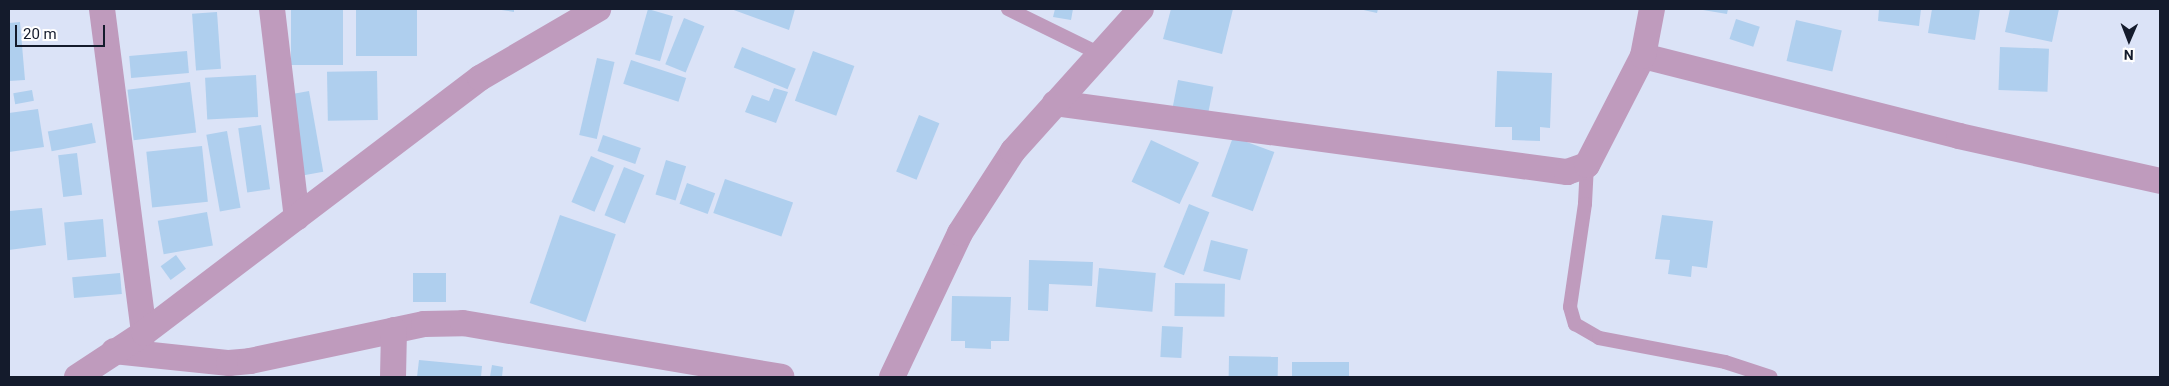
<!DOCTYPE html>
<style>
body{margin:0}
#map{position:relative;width:2169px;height:386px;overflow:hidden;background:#dbe3f7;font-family:Roboto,sans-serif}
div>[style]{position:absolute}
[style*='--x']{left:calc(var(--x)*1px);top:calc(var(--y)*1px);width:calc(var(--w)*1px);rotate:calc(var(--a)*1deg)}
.building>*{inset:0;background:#afcfee;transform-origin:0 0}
.lane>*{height:14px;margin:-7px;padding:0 7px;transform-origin:7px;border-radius:7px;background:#bf9bbd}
.street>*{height:26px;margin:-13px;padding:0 13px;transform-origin:13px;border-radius:13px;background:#bf9bbd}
span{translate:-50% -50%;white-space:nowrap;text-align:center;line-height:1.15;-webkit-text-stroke:4px #fff;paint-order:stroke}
.frame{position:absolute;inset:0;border:10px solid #141b2c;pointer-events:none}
.north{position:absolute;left:2104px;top:15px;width:50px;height:50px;-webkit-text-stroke:4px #fff;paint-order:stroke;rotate:181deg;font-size:14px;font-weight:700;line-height:20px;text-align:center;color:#141b2c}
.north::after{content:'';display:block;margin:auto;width:18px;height:22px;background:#141b2c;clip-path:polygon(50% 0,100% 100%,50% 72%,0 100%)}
.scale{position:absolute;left:15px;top:25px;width:90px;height:22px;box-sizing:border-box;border:2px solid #141b2c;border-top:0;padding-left:6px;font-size:15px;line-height:18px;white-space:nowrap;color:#141b2c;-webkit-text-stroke:4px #fff;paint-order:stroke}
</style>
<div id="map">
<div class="building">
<i style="left:291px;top:9px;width:52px;height:56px"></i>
<i style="left:356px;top:9px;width:61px;height:47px"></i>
<i style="clip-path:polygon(495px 9px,514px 9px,514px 12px)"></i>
<i style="left:648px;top:9px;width:26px;height:47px;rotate:16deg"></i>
<i style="clip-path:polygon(731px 9px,795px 9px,789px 30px)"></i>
<i style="clip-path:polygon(1055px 9px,1073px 9px,1071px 20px,1053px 17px)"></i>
<i style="clip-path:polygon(1171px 9px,1233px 9px,1222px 54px,1163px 39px)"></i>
<i style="clip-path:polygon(1359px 9px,1378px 9px,1377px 13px)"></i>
<i style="clip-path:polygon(1697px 9px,1728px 9px,1727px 14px)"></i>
<i style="clip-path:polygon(1879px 9px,1921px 9px,1919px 26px,1878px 21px)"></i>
<i style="clip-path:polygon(1932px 9px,1980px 9px,1975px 40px,1928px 33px)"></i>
<i style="clip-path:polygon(2010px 9px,2059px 9px,2052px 42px,2005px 32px)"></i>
<i style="left:217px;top:12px;width:57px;height:25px;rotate:86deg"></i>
<i style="left:684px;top:18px;width:22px;height:50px;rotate:22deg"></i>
<i style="left:1736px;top:19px;width:25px;height:21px;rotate:18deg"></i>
<i style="left:1796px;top:20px;width:47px;height:42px;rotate:13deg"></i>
<i style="clip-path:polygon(20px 22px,25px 80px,9px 81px,9px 23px)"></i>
<i style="left:742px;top:47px;width:58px;height:22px;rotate:22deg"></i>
<i style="left:2000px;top:47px;width:49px;height:43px;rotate:2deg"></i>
<i style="left:187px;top:51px;width:22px;height:58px;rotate:85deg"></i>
<i style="left:813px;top:51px;width:44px;height:53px;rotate:20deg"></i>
<i style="left:597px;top:58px;width:18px;height:79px;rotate:13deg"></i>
<i style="left:631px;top:60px;width:58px;height:25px;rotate:18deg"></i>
<i style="left:377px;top:71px;width:49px;height:50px;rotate:89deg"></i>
<i style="clip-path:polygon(1497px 71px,1552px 73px,1550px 128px,1540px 127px,1540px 141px,1512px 140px,1512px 127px,1495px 127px)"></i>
<i style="left:256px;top:75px;width:42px;height:51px;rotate:87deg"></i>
<i style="left:1178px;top:80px;width:36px;height:28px;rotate:11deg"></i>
<i style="left:190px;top:82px;width:51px;height:63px;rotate:83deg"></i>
<i style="clip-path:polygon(774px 88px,788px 92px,776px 123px,745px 112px,752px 95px,769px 101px)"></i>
<i style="left:32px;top:90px;width:11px;height:19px;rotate:80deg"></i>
<i style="left:309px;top:91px;width:82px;height:21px;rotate:80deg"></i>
<i style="clip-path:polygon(38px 109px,44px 147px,9px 152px,9px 113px)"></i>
<i style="left:919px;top:115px;width:22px;height:61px;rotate:22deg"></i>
<i style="left:92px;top:123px;width:20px;height:45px;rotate:79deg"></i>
<i style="left:261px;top:125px;width:65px;height:23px;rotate:82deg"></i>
<i style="left:227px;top:131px;width:78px;height:21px;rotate:80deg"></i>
<i style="left:603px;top:135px;width:40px;height:17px;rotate:19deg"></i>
<i style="left:1233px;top:137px;width:44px;height:63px;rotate:20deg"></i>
<i style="left:1151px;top:140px;width:53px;height:46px;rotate:25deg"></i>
<i style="left:202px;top:146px;width:56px;height:56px;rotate:84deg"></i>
<i style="left:77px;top:153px;width:42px;height:19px;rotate:83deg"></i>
<i style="left:591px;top:156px;width:25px;height:50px;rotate:23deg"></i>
<i style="left:666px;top:160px;width:21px;height:36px;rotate:17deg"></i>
<i style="left:624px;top:167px;width:22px;height:52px;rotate:22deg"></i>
<i style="left:725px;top:179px;width:72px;height:36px;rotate:19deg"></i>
<i style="left:687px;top:183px;width:30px;height:22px;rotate:20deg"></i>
<i style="left:1189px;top:204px;width:22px;height:68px;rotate:22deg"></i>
<i style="clip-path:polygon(42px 208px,46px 245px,9px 250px,9px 211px)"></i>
<i style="left:207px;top:212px;width:34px;height:50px;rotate:80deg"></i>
<i style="left:560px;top:215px;width:59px;height:93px;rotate:19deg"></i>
<i style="clip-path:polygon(1662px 215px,1713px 221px,1707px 268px,1692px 266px,1691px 277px,1668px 274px,1670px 260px,1655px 259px)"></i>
<i style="left:103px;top:219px;width:38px;height:39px;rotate:85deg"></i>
<i style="left:1211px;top:240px;width:38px;height:32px;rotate:14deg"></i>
<i style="left:176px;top:255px;width:17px;height:19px;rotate:54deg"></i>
<i style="clip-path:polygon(1029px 260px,1093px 262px,1092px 286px,1049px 284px,1048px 311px,1028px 310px)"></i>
<i style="left:1099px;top:268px;width:57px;height:39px;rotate:5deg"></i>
<i style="left:120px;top:273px;width:21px;height:48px;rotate:85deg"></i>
<i style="left:446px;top:273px;width:29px;height:33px;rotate:90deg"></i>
<i style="left:1175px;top:283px;width:50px;height:33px;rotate:1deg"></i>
<i style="clip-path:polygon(952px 296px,1011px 297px,1009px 341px,991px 341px,991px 349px,965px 348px,965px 341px,951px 341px)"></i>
<i style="left:1162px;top:326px;width:21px;height:31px;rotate:3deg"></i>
<i style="left:1229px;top:356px;width:49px;height:21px;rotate:1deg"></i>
<i style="clip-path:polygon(419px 360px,482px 366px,481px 377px,417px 377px)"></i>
<i style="left:1292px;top:362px;width:57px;height:15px"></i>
<i style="clip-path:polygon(492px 365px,503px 367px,502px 377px,490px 377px)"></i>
</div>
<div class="lane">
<i style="--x:1008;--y:9;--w:102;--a:26.1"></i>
<i style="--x:1587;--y:165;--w:39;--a:93"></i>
<i style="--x:1585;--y:204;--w:104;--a:98.3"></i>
<i style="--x:1570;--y:307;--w:18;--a:74"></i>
<i style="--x:1575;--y:324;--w:28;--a:30"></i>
<i style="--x:1599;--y:338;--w:128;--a:10.8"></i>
<i style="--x:1725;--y:362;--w:48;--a:18.1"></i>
</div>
<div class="street">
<i style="--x:102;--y:9;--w:327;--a:82.6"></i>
<i style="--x:272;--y:9;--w:210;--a:83.2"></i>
<i style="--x:1643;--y:56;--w:326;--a:14.2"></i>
<i style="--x:1959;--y:136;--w:206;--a:12.6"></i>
<i style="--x:1055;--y:103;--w:517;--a:7.68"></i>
<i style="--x:1567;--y:172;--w:21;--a:-19"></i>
<i style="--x:1587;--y:165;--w:123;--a:-62.8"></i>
<i style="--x:1643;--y:56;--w:48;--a:-79.2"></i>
<i style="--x:114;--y:351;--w:116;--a:6"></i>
<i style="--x:229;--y:363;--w:21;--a:-5"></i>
<i style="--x:250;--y:361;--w:178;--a:-12"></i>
<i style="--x:424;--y:324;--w:39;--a:-1"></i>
<i style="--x:463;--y:323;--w:323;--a:9.6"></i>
<i style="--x:77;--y:377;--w:80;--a:-33.3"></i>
<i style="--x:144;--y:333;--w:422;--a:-37.2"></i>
<i style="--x:480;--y:78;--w:137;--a:-30.3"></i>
<i style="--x:393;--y:377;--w:47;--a:-88.8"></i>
<i style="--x:892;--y:377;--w:159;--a:-64.7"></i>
<i style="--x:960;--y:233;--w:98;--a:-57.1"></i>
<i style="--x:1013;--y:151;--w:191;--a:-48"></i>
</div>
<div class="frame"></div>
<div class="north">N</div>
<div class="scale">20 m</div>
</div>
